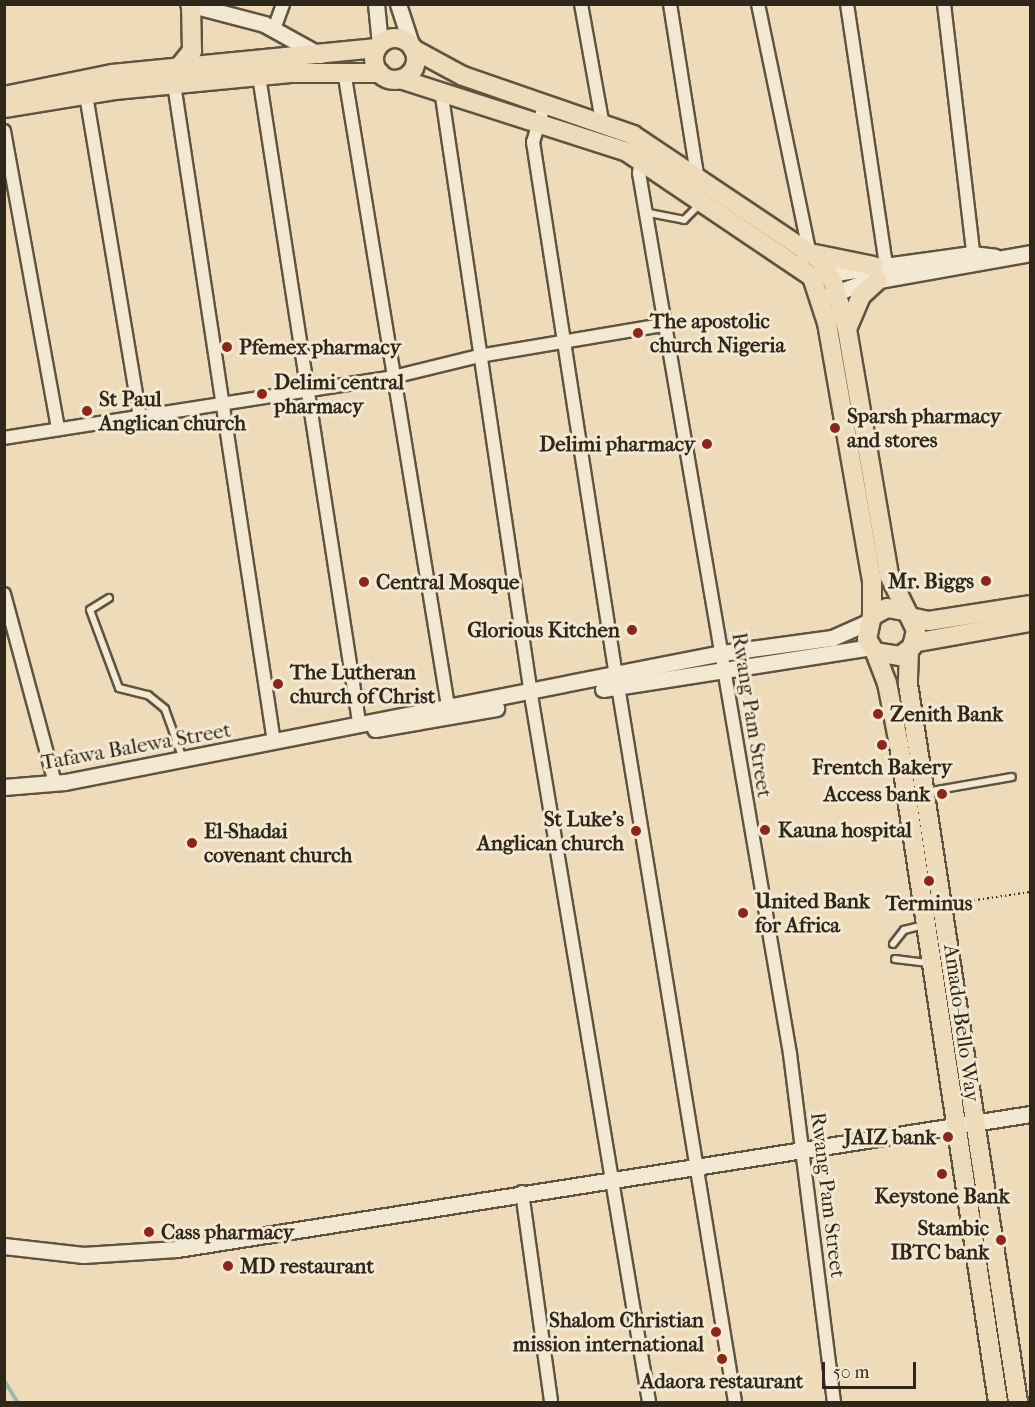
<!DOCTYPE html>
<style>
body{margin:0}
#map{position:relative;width:1035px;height:1407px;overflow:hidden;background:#eddbb9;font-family:"IM FELL French Canon",serif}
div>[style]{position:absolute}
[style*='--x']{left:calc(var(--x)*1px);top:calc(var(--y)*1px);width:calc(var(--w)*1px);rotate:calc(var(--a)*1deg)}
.stream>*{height:4px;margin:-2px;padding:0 2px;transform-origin:2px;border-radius:2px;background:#9abbab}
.path>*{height:2px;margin-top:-1px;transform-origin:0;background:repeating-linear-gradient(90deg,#30271b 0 1.5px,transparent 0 4.5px)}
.roads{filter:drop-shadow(2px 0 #5f5442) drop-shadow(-2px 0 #5f5442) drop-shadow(0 2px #5f5442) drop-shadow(0 -2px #5f5442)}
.service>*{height:6px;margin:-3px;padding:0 3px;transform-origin:3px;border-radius:3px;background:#f3e8d2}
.minor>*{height:12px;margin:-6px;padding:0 6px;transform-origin:6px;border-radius:6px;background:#f3e8d2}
.tertiary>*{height:15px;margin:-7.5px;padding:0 7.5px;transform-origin:7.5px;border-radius:7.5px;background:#f3e8d2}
.primary>*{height:18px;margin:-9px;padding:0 9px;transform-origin:9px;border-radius:9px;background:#eddbb9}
.primary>.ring{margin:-9px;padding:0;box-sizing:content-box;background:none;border:18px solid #eddbb9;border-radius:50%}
.dots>*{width:16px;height:16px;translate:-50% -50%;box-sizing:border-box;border:3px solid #f3e8d2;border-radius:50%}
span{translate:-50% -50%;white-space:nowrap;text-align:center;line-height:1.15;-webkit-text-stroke:6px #f3e8d2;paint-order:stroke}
.poi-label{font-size:21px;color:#30271b;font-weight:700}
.left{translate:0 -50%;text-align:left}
.right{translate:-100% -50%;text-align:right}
.street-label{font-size:21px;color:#30271b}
.frame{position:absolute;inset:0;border:6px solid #30271b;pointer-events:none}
.scale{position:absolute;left:822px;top:1362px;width:94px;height:27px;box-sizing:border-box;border:3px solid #30271b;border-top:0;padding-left:8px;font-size:18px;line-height:21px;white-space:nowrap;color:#30271b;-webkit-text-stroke:4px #f3e8d2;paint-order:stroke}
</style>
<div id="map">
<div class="stream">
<i style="--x:4;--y:1380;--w:26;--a:59"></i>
</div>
<div class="path">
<i style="--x:956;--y:903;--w:75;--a:-8.5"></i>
</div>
<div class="roads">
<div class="service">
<i style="--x:649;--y:213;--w:36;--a:11"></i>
<i style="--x:684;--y:220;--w:23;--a:-45"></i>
<i style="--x:109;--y:598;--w:22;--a:148"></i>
<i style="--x:90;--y:610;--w:83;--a:69.6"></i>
<i style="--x:119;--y:688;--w:30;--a:14"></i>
<i style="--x:148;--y:695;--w:22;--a:39"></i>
<i style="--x:165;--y:709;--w:53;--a:70.2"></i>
<i style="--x:926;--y:792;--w:87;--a:-9.9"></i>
<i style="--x:893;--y:944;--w:18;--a:-52"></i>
<i style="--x:904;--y:930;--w:21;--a:-14"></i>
<i style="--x:895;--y:959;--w:34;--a:7"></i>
</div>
<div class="minor">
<i style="--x:581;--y:4;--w:119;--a:79.8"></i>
<i style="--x:670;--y:4;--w:172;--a:81"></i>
<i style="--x:758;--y:4;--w:251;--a:78.3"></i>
<i style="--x:809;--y:250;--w:18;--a:124"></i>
<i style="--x:847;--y:4;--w:264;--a:81.5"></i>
<i style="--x:944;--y:4;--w:259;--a:83.3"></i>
<i style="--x:274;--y:29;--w:27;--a:-70"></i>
<i style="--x:344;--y:71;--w:643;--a:80.7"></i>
<i style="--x:259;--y:76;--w:654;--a:81.2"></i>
<i style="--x:174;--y:84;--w:666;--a:81.36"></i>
<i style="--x:85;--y:89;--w:332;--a:80.5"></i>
<i style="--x:441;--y:90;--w:618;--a:81.53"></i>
<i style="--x:532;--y:701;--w:711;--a:80.52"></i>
<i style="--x:545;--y:103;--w:41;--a:107.1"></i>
<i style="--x:533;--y:142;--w:540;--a:81.17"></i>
<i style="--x:4;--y:131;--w:303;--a:79.7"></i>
<i style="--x:642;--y:157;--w:16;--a:101"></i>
<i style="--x:639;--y:173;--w:894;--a:80.27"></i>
<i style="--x:790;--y:1054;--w:351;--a:82.8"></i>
<i style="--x:4;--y:438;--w:394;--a:-8.9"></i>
<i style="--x:393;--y:377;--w:89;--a:-13.7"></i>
<i style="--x:479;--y:356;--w:192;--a:-9.6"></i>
<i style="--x:4;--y:594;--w:196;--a:74.9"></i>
<i style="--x:618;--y:686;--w:725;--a:80.72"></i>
<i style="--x:522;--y:1192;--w:212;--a:82.1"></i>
</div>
<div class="tertiary">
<i style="--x:188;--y:4;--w:79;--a:14.7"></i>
<i style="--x:264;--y:24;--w:64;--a:29"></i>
<i style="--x:376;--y:4;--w:40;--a:84.3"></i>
<i style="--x:398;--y:4;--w:45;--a:72"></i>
<i style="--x:820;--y:275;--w:153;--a:-7.9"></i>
<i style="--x:972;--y:254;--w:23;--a:7"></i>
<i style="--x:827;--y:296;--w:37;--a:-20"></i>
<i style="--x:862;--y:283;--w:171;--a:-10.1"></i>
<i style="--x:603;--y:689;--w:270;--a:-8.9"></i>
<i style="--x:375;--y:729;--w:123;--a:-9.8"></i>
<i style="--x:4;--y:787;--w:61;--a:-4.7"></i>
<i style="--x:65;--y:782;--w:670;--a:-11.11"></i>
<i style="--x:722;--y:653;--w:111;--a:-7.8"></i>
<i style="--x:832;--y:638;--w:39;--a:-24"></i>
<i style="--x:4;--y:1246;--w:80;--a:6.5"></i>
<i style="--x:83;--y:1255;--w:94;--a:-3.7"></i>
<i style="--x:177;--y:1249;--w:864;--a:-8.99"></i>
</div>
<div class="primary">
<i class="ring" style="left:374px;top:38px;width:24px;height:24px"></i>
<i style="--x:413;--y:49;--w:57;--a:28.4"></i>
<i style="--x:463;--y:76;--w:180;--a:19.1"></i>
<i style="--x:633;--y:135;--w:225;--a:33.8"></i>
<i style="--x:820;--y:260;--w:26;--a:59"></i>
<i style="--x:833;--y:282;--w:49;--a:73.4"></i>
<i style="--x:847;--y:329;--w:250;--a:80.3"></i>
<i style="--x:889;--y:575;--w:61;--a:63.9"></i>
<i style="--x:916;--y:630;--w:17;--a:103"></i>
<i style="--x:912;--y:647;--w:15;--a:143"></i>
<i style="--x:900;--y:656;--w:25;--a:-171"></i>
<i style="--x:875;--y:652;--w:15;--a:-122"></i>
<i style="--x:867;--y:639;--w:24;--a:-78"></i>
<i style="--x:872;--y:616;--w:17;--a:-28"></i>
<i style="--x:887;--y:608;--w:17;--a:10"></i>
<i style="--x:179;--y:67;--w:21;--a:-51"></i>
<i style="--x:192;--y:51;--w:46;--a:-91.2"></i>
<i style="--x:400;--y:79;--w:238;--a:17.8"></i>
<i style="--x:627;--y:152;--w:223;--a:34"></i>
<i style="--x:812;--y:277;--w:48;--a:71.9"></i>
<i style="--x:827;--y:323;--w:263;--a:80.1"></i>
<i style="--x:872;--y:582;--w:34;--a:90"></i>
<i style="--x:4;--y:96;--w:110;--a:-11.5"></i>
<i style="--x:112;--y:74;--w:266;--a:-5.6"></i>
<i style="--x:4;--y:108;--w:112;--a:-9.2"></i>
<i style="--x:115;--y:90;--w:179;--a:-5.5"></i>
<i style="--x:293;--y:73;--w:87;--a:0"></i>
<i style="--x:815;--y:254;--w:60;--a:11.5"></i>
<i style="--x:847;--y:329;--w:36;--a:-67"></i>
<i style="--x:861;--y:296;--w:23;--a:-43"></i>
<i style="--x:910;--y:617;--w:19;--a:12"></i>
<i style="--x:929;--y:621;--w:102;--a:-9"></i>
<i style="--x:913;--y:643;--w:119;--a:-10.2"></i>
<i style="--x:909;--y:650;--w:34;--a:92"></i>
<i style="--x:908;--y:684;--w:726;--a:81.29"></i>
<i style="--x:875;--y:652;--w:33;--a:69"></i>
<i style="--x:887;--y:683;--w:63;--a:79"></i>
<i style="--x:899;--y:745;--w:664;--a:81.43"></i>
</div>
</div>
<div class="dots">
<i style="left:638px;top:333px;background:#8f2418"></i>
<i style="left:227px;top:347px;background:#8f2418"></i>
<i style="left:262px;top:394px;background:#8f2418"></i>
<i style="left:87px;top:411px;background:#8f2418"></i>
<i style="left:835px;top:428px;background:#8f2418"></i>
<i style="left:707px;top:444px;background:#8f2418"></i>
<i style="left:986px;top:581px;background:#8f2418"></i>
<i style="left:364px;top:582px;background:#8f2418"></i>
<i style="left:632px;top:630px;background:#8f2418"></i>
<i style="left:278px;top:684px;background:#8f2418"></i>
<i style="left:878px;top:714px;background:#8f2418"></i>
<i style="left:882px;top:745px;background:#8f2418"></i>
<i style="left:942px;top:794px;background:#8f2418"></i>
<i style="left:765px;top:830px;background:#8f2418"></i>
<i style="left:636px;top:831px;background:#8f2418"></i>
<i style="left:192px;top:843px;background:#8f2418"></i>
<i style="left:929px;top:881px;background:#8f2418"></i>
<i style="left:743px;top:913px;background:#8f2418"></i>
<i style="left:948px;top:1137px;background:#8f2418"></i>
<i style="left:942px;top:1174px;background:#8f2418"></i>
<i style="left:149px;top:1232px;background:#8f2418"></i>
<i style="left:1001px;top:1240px;background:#8f2418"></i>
<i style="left:228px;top:1266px;background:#8f2418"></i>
<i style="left:716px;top:1332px;background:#8f2418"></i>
<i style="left:722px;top:1359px;background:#8f2418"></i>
</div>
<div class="poi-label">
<span class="left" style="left:650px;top:333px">The apostolic<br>church Nigeria</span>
<span class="left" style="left:239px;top:347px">Pfemex pharmacy</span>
<span class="left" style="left:274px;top:394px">Delimi central<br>pharmacy</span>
<span class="left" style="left:99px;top:411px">St Paul<br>Anglican church</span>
<span class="left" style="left:847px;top:428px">Sparsh pharmacy<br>and stores</span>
<span class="right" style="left:695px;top:444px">Delimi pharmacy</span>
<span class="right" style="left:974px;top:581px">Mr. Biggs</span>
<span class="left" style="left:376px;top:582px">Central Mosque</span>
<span class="right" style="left:620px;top:630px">Glorious Kitchen</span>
<span class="left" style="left:290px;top:684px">The Lutheran<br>church of Christ</span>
<span class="left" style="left:890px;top:714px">Zenith Bank</span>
<span style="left:882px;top:767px">Frentch Bakery</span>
<span class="right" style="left:930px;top:794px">Access bank</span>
<span class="right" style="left:624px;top:831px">St Luke's<br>Anglican church</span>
<span class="left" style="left:778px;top:830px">Kauna hospital</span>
<span class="left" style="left:204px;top:843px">El-Shadai<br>covenant church</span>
<span class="left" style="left:755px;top:913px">United Bank<br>for Africa</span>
<span style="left:929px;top:903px">Terminus</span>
<span class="right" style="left:936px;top:1137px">JAIZ bank</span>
<span style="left:942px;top:1196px">Keystone Bank</span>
<span class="right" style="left:989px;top:1240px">Stambic<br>IBTC bank</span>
<span class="left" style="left:161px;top:1232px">Cass pharmacy</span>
<span class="left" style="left:240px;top:1266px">MD restaurant</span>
<span class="right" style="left:704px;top:1332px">Shalom Christian<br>mission international</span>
<span style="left:722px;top:1381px">Adaora restaurant</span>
</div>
<div class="street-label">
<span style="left:752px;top:715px;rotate:81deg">Rwang Pam Street</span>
<span style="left:136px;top:746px;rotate:-10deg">Tafawa Balewa Street</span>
<span style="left:962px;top:1023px;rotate:82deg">Amado-Bello Way</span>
<span style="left:828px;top:1195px;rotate:83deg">Rwang Pam Street</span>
</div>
<div class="frame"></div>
<div class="scale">50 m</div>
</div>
